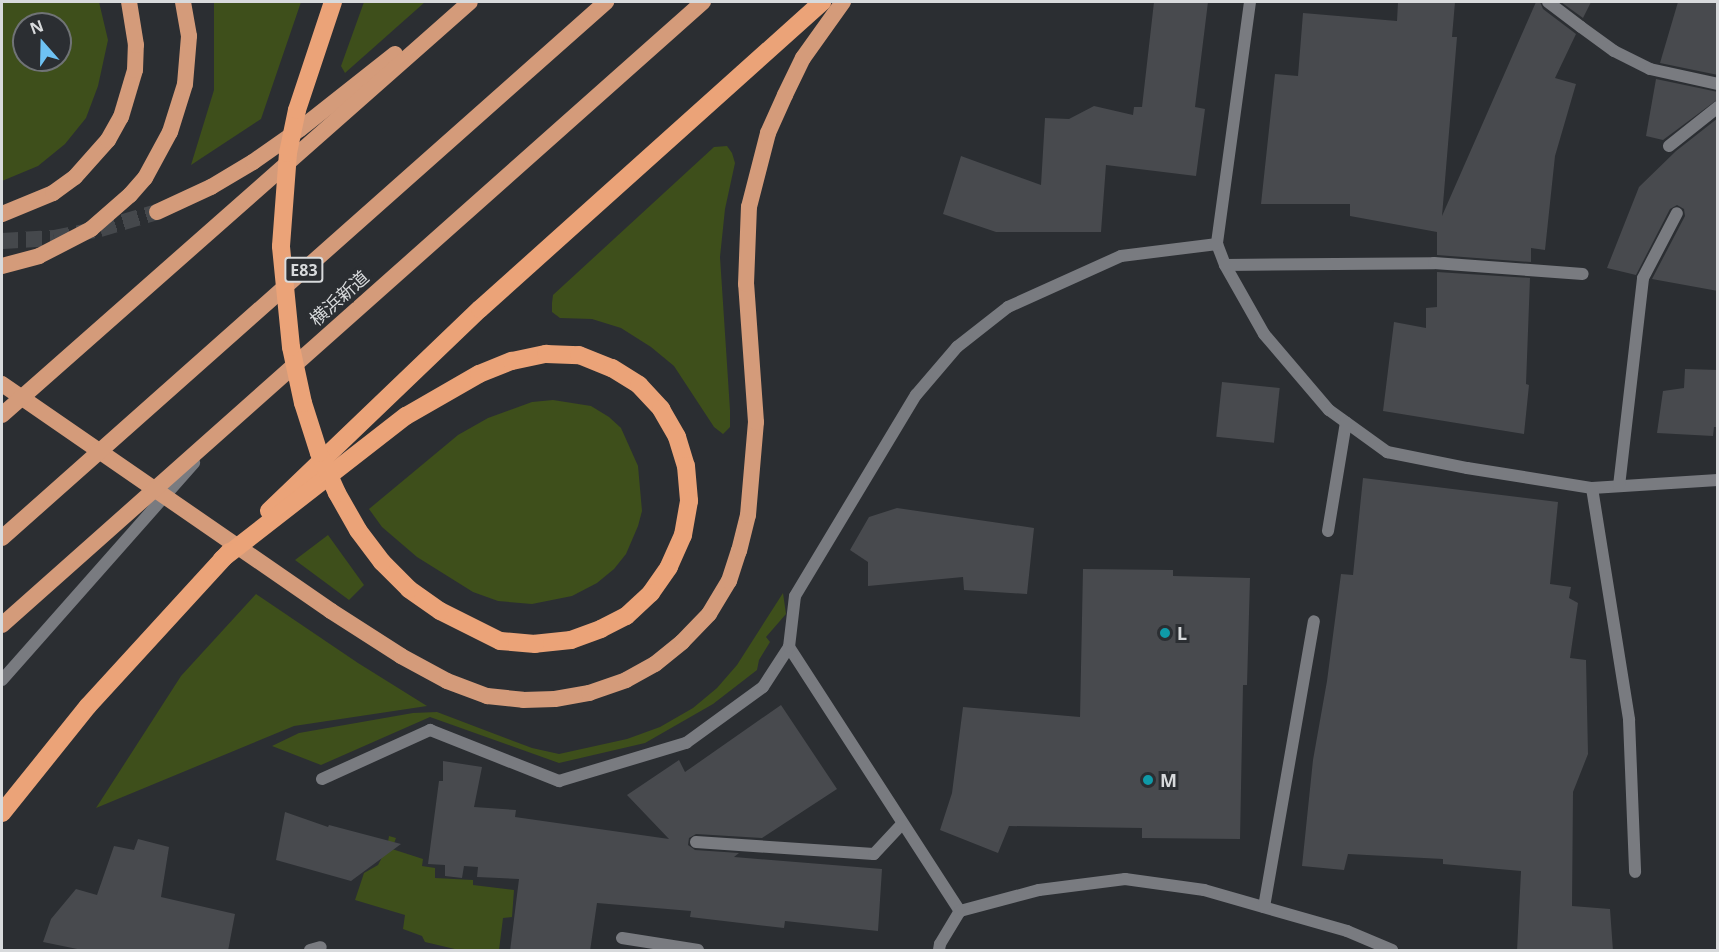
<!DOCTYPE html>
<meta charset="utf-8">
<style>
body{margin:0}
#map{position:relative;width:1719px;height:952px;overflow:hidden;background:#2b2e32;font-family:"Noto Sans","Noto Sans JP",sans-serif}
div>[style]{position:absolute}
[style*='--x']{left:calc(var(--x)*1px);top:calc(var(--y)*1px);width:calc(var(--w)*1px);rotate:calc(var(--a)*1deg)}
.green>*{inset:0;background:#3e4f1b}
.building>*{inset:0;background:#484a4e;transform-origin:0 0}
.trunk-tunnel>*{height:16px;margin-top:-8px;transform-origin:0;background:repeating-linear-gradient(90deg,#45484c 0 16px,transparent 0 24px)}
.service>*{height:12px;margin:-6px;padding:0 6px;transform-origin:6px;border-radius:6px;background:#797b80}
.minor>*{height:12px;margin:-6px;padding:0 6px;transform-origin:6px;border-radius:6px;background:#797b80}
.trunk>*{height:16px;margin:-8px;padding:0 8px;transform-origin:8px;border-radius:8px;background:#d49b7a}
.motorway>*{height:18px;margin:-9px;padding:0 9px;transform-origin:9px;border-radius:9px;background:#eba378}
.dots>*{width:16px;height:16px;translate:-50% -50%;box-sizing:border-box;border:3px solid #2b2e32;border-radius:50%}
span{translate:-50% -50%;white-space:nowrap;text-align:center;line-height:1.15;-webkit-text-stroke:6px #2b2e32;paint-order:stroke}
.shield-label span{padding:2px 4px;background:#2b2e32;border:2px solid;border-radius:4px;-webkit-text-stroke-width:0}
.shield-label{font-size:16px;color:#d8dadc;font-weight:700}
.street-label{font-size:18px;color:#d8dadc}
.poi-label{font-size:18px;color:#d8dadc;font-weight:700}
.left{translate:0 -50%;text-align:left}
.frame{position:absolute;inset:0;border:3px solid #d8dadc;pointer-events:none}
.north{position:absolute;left:12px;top:12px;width:60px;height:60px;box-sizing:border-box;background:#2b2e32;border:2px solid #707376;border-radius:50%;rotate:340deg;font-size:16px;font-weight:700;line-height:24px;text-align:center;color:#d8dadc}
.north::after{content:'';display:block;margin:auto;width:21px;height:27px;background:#6ec2f3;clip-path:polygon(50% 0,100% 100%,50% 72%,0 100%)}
</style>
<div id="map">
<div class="green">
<i style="clip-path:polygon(evenodd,2px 2px,99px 2px,108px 40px,98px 86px,86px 118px,65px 144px,38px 166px,2px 181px,2px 2px,24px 24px,60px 24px,60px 60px,24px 60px,24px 24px)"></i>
<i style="clip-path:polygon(214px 2px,301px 2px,261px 119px,191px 165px,214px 90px)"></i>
<i style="clip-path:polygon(364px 2px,425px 2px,345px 73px,341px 66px)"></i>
<i style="clip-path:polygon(727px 146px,732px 153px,735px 163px,725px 209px,720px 257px,730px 410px,730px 427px,723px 434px,714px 427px,674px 366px,651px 347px,621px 328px,592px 319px,560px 318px,552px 312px,552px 303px,553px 295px,714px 147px)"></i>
<i style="clip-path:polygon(553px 400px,591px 406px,609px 417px,621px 428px,638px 466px,642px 511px,638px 526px,626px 554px,614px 569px,597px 583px,572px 596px,532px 604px,498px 601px,473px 592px,417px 557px,382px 527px,369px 509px,458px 435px,488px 418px,532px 402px)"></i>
<i style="clip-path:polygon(328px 535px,364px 585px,349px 600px,295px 560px)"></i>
<i style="clip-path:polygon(783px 593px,786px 614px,766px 637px,770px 642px,759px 660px,757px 670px,713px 704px,645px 743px,559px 763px,430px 717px,321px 765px,272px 746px,299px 733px,413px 713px,437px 712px,532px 748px,559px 754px,627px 739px,660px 727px,693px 708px,717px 688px,737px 665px)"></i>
<i style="clip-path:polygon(256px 594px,358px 663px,427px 706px,294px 726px,96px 808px,181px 676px)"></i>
<i style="clip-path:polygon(389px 836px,396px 838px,392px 849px,423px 859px,422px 866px,435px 868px,435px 878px,473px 880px,473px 885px,514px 890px,512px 917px,503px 918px,499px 950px,459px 950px,425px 942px,422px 936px,403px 929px,405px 915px,355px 900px,364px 873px,378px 865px,387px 848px)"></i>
</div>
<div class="building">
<i style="clip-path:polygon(1154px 2px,1208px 2px,1195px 107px,1205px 109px,1196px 176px,1106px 165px,1101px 232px,996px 232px,943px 214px,961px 156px,1041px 185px,1045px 118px,1069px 119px,1094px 106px,1133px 115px,1134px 107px,1142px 107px)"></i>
<i style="clip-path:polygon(1398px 2px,1455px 2px,1452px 37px,1457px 37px,1442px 216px,1536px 2px,1540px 2px,1543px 9px,1576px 34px,1555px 78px,1576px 84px,1555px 156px,1545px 250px,1531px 248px,1531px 262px,1437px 255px,1437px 232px,1350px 216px,1350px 204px,1261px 204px,1275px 74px,1298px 76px,1303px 13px,1397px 21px)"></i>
<i style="clip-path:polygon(1561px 2px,1591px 2px,1583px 18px)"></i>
<i style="clip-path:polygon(1678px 2px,1718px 2px,1718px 75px,1660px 63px)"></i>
<i style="clip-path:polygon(1656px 79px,1718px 92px,1718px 99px,1663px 140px,1646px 136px)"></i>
<i style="clip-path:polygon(1718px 118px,1718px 291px,1652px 279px,1685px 216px,1684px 209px,1677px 205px,1670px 209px,1636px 275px,1607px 268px,1639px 187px,1676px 151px)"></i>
<i style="clip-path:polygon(1437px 272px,1530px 278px,1526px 384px,1529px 385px,1524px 434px,1383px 411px,1394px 322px,1426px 328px,1426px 308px,1437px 307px)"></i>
<i style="clip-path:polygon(1685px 369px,1718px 370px,1718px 427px,1714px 427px,1713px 436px,1657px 433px,1663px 391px,1684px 388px)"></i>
<i style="left:1222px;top:382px;width:58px;height:55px;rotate:6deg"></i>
<i style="clip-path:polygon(1363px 478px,1558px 502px,1550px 584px,1571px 587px,1569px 598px,1578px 603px,1570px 658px,1586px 660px,1588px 754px,1573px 792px,1572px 906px,1610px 909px,1613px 951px,1517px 951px,1521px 871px,1443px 864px,1443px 859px,1348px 854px,1344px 870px,1302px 866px,1313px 760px,1327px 681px,1341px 574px,1353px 575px)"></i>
<i style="clip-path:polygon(897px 508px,1034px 528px,1027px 594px,964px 590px,963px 577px,868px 586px,868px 562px,850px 550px,869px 517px)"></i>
<i style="clip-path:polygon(1083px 569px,1173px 570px,1173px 576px,1250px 578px,1247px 685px,1243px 685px,1240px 839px,1142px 838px,1142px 828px,1009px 826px,998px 853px,940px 830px,952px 793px,963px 707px,1080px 717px)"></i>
<i style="clip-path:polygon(781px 705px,837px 789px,762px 838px,696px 834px,689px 838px,688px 845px,695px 850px,739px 853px,734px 857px,882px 869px,878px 931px,785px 921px,784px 928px,690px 917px,691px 911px,597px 903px,590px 951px,510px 951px,519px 879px,477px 877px,478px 867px,464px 866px,462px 878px,445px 876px,445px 865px,428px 864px,439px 781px,443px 781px,443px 761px,482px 767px,474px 807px,516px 810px,515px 817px,669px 839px,627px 795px,679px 760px,685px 772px)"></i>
<i style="clip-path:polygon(285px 812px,328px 827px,329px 825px,401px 844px,351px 881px,276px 860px)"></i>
<i style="clip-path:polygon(138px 839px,169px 847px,161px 897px,235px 914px,228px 951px,87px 951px,43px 942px,51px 919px,76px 889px,97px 895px,114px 846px,134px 850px)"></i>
</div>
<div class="trunk-tunnel">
<i style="--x:2;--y:241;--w:52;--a:-3.3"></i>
<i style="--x:54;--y:238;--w:47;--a:-11.1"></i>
<i style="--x:100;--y:229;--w:59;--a:-16.6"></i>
</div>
<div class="service">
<i style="--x:1581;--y:27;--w:41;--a:36"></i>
<i style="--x:1614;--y:51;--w:40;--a:26.6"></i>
<i style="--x:1650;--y:69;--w:70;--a:12.4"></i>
<i style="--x:2;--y:680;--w:290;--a:-48.5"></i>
<i style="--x:310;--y:950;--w:11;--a:-15"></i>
</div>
<div class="minor">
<i style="--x:1250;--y:2;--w:244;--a:97.8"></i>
<i style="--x:1217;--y:244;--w:22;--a:69"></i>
<i style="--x:1225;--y:265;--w:79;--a:60.5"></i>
<i style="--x:1264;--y:334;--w:100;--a:49.5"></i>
<i style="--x:1329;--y:410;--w:72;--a:35.9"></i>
<i style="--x:1387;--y:452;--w:82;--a:11.3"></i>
<i style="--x:1467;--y:468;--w:127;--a:9.1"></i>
<i style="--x:1592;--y:488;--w:126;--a:-3.6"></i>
<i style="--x:1548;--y:2;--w:41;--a:37.1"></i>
<i style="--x:1669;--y:146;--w:63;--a:-38.5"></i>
<i style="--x:1225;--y:265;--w:209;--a:-0.5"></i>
<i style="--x:1434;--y:263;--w:149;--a:4.2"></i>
<i style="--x:1619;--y:486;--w:209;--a:-83.4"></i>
<i style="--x:1643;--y:278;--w:73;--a:-62.4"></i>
<i style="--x:1592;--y:488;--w:235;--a:80.9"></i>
<i style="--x:1629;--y:720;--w:152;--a:87.7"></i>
<i style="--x:1328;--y:531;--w:110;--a:-80.6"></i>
<i style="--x:789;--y:647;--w:315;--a:57.1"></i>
<i style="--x:960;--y:911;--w:82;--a:-14.9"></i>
<i style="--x:1039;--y:890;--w:87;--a:-7.3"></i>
<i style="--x:1125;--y:879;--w:80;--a:7.9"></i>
<i style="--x:1204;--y:890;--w:149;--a:16"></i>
<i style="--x:1347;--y:931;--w:49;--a:22.9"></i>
<i style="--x:322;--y:779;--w:119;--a:-24.4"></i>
<i style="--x:430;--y:730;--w:139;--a:21.6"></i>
<i style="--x:559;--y:781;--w:133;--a:-16.7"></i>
<i style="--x:686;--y:743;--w:95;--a:-36"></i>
<i style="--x:763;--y:687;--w:48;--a:-57"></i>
<i style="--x:789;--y:647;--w:51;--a:-83.3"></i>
<i style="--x:795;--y:596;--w:235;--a:-59"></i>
<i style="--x:916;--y:395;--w:63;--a:-49.5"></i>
<i style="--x:957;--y:347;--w:65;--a:-38.1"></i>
<i style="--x:1008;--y:307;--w:124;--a:-24.3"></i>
<i style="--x:1121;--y:256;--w:97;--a:-7.1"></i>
<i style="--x:696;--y:842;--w:178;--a:3.9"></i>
<i style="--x:874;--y:854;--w:41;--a:-47"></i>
<i style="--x:1264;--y:907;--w:290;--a:-80.1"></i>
<i style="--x:622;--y:938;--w:77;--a:9"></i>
<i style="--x:939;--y:950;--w:6;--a:-81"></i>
<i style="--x:940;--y:944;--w:39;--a:-59"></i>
</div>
<div class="trunk">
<i style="--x:157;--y:212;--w:60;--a:-24.8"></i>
<i style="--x:211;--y:187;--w:49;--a:-30.8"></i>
<i style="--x:253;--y:162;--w:57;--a:-35.1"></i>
<i style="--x:300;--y:129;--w:121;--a:-38.3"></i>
<i style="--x:2;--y:214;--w:55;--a:-22.4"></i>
<i style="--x:53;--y:193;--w:27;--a:-36"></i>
<i style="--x:75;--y:177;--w:50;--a:-48.3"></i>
<i style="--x:108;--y:140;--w:26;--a:-61"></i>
<i style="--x:121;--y:117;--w:49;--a:-73.4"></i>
<i style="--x:135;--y:70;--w:25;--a:-88"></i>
<i style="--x:136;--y:45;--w:44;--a:-99.2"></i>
<i style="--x:2;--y:266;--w:38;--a:-15"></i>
<i style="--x:39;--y:256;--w:59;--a:-27.4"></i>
<i style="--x:91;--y:229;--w:52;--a:-41.1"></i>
<i style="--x:130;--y:195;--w:23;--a:-49"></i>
<i style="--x:145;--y:178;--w:52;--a:-61.5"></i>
<i style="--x:170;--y:132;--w:50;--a:-72.6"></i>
<i style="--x:185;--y:84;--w:48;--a:-85.2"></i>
<i style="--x:189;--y:36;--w:35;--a:-100"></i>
<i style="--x:2;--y:384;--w:400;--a:34.6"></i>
<i style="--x:331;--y:611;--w:83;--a:32.7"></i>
<i style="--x:401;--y:656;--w:52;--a:28.5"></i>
<i style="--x:447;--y:681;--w:43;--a:20.6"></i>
<i style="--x:487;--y:696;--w:36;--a:6"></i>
<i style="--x:523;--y:700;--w:32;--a:-2"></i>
<i style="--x:555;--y:699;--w:35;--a:-10"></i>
<i style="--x:589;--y:693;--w:39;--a:-19"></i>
<i style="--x:626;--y:680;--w:33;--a:-29"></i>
<i style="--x:655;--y:664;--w:35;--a:-39"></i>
<i style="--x:682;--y:642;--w:39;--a:-46"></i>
<i style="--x:709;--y:614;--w:39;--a:-59"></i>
<i style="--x:729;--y:581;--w:32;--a:-72"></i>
<i style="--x:739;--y:551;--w:37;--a:-76"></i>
<i style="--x:748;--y:515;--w:93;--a:-85.1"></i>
<i style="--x:756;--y:422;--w:138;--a:-94.1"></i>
<i style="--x:746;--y:284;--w:77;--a:-87.8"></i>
<i style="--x:749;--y:207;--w:76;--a:-75.6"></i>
<i style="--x:768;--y:133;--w:42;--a:-65.9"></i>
<i style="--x:785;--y:95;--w:41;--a:-64.1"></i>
<i style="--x:803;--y:58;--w:69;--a:-54.5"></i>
<i style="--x:2;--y:415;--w:624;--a:-41.43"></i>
<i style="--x:2;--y:538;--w:808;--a:-41.59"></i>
<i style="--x:2;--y:625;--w:938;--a:-41.63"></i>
</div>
<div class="motorway">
<i style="--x:269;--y:511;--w:292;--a:-43.8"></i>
<i style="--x:480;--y:309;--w:460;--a:-41.9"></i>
<i style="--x:222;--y:559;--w:233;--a:-37.9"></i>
<i style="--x:406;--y:416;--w:84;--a:-29.9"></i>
<i style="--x:479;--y:374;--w:35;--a:-22"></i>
<i style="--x:512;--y:361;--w:35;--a:-12"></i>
<i style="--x:546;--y:354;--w:33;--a:2"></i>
<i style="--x:579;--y:355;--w:35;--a:22"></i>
<i style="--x:612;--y:368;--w:32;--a:32"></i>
<i style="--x:639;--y:385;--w:33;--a:47"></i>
<i style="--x:661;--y:409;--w:32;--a:60"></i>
<i style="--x:677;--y:437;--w:30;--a:73"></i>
<i style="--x:686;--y:466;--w:35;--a:85"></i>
<i style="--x:689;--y:501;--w:35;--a:100"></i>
<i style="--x:683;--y:535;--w:35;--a:114"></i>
<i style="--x:669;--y:567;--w:32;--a:125"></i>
<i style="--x:651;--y:593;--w:34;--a:137"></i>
<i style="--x:626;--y:616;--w:28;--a:153"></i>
<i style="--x:601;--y:629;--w:32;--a:160"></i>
<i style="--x:571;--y:640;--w:36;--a:174"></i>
<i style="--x:535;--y:644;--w:35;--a:-175"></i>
<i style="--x:500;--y:641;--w:67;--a:-153.4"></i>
<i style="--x:440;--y:611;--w:38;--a:-145"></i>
<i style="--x:409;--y:589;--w:38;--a:-135"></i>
<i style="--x:382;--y:562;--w:40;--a:-127"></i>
<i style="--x:358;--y:530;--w:43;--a:-119.6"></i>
<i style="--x:337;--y:493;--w:44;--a:-114.2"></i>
<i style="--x:319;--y:453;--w:52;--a:-107.7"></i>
<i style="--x:303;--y:403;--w:57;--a:-102.1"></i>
<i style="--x:291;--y:347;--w:101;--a:-95.7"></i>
<i style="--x:281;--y:246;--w:93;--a:-85.7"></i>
<i style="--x:288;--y:153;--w:44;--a:-78.2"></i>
<i style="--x:297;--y:110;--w:114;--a:-71.6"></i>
<i style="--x:2;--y:813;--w:137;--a:-51.2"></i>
<i style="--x:88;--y:706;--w:209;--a:-47.5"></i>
</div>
<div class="dots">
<i style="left:1165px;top:633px;background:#0f9aa8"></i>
<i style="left:1148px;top:780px;background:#0f9aa8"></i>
</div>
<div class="shield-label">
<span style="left:304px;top:270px">E83</span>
</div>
<div class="street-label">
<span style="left:339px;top:298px;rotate:-42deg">横浜新道</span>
</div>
<div class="poi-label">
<span class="left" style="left:1177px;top:633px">L</span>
<span class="left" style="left:1160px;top:780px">M</span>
</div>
<div class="frame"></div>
<div class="north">N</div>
</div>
